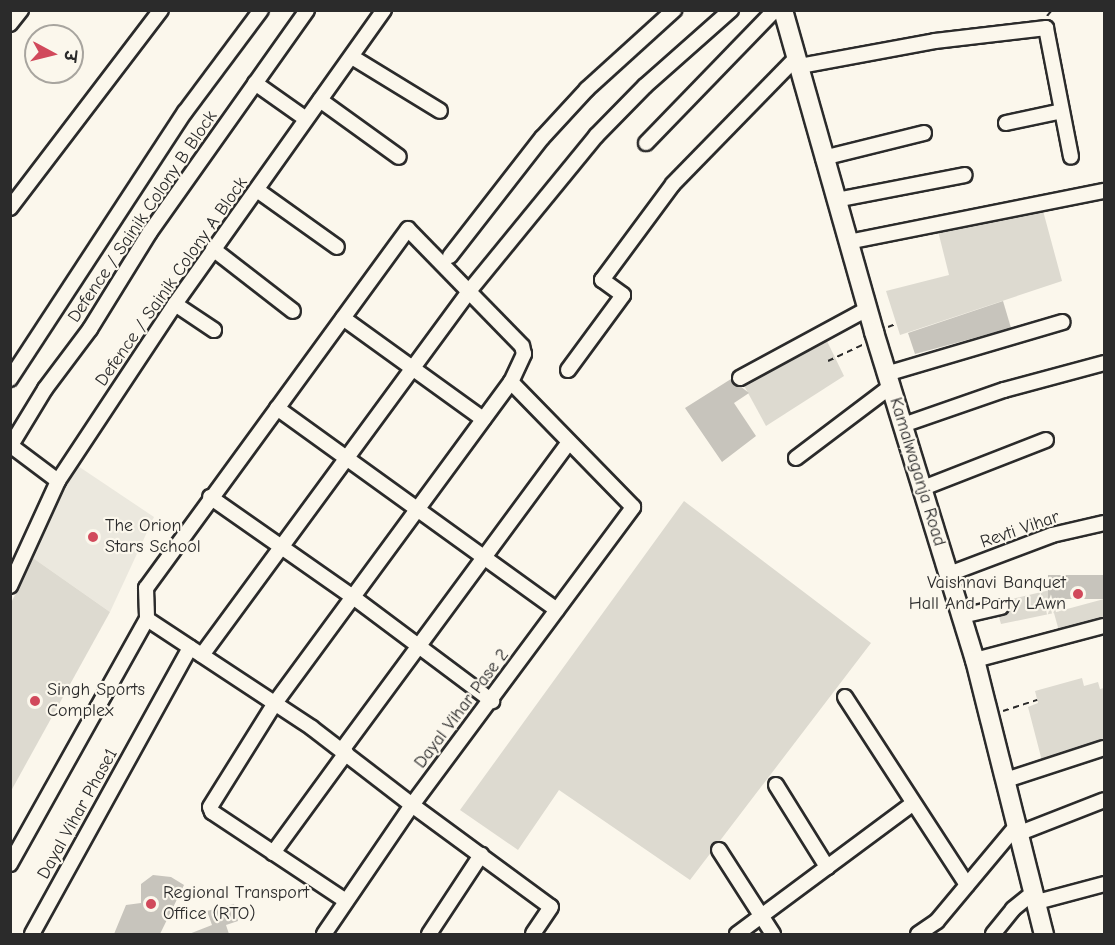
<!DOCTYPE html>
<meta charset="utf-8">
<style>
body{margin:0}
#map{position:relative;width:1115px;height:945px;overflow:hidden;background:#fbf7ec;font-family:"Comic Neue","Playpen Sans Deva",sans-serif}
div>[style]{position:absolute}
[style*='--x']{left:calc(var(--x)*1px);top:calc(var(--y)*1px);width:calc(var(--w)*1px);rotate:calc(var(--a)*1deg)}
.built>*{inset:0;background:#ebe8de}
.green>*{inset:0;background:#dddad0}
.building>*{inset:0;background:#c7c4bc;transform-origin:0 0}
.path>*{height:2px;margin-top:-1px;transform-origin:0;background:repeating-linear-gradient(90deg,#2b2b2b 0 6px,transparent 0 10.5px)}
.roads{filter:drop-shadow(2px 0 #2b2b2b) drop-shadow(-2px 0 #2b2b2b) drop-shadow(0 2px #2b2b2b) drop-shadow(0 -2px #2b2b2b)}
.minor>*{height:14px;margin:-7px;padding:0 7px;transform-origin:7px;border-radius:7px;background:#fbf7ec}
.major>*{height:18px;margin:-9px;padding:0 9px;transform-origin:9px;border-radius:9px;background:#fbf7ec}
.dots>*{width:16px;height:16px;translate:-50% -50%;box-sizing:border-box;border:3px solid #fbf7ec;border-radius:50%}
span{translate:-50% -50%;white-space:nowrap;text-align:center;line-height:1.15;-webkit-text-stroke:4.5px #fbf7ec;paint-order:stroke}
.street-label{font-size:18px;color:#2b2b2b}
.poi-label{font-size:18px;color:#2b2b2b}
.left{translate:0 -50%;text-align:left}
.right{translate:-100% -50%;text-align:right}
.frame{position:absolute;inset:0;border:12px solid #2b2b2b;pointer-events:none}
.north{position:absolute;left:24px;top:24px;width:60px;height:60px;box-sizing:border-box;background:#fbf7ec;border:2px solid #a8a59f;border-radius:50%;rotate:97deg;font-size:16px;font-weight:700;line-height:24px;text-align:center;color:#2b2b2b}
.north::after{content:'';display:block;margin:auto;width:21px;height:27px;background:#d1495b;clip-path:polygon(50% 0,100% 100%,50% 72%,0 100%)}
</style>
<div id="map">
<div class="built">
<i style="clip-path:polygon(75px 464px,154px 517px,110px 612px,33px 558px,61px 487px)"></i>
</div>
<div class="green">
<i style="clip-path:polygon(1042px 207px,1062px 281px,900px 335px,886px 291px,949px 275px,937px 227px)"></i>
<i style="clip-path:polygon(825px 337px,844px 376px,766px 426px,742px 382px)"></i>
<i style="clip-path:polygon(684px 501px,871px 643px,690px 880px,559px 790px,518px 850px,460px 810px)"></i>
<i style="clip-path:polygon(33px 558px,110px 612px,11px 791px,11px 603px)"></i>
<i style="clip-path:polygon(1050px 590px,1056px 612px,1104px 599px,1104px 618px,1059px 631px,1054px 613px,1001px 624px,995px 603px)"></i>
<i style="clip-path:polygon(1082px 678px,1084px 686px,1098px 682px,1100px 689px,1104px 688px,1104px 741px,1042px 761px,1028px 707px,1038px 703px,1035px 691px)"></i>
</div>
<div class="building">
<i style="clip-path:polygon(1003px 301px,1011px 328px,915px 354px,908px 333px)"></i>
<i style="clip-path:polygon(731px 379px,749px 393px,734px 403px,756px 436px,722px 462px,685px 408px)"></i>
<i style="left:1104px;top:575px;width:24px;height:56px;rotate:90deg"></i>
<i style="clip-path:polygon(153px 875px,171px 877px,184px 885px,160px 934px,114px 934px,126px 905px,141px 903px,141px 884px)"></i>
<i style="clip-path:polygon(234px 904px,238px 921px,226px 925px,229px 934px,189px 934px,212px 925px,207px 911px)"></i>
</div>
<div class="path">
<i style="--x:1047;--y:16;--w:8;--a:-50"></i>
<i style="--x:888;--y:327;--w:9;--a:-21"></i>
<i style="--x:828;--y:361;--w:38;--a:-25"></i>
<i style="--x:1003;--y:711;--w:36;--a:-18"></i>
</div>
<div class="roads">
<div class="minor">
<i style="--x:10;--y:24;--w:18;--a:-52"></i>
<i style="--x:352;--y:57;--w:103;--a:31.5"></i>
<i style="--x:800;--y:66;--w:137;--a:-10.5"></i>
<i style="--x:935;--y:41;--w:112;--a:-6.7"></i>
<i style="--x:1046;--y:28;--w:131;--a:79"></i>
<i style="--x:255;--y:83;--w:62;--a:35.2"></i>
<i style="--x:320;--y:100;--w:97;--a:35.8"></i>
<i style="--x:1006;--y:123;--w:57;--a:-12.1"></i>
<i style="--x:646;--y:143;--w:185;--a:-45.9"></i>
<i style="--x:823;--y:158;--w:104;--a:-13.9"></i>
<i style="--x:257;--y:190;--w:98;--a:35.5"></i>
<i style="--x:836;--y:200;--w:131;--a:-11"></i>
<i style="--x:10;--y:208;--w:249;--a:-52.7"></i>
<i style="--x:848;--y:242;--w:261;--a:-11.3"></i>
<i style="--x:213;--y:249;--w:101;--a:37.8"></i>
<i style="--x:450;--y:256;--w:150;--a:-52.1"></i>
<i style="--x:542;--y:138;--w:67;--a:-47.4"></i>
<i style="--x:587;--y:89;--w:118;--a:-42.2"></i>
<i style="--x:175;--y:304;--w:47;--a:33.7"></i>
<i style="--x:343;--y:318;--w:173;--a:35.8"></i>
<i style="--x:568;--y:370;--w:93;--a:-53.7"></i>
<i style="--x:623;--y:295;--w:26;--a:-144"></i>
<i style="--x:602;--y:280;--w:119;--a:-53.5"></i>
<i style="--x:673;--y:184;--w:177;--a:-45.7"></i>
<i style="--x:886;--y:374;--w:184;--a:-16.4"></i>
<i style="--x:740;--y:378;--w:145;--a:-28.5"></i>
<i style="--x:10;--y:379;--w:319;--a:-56.8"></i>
<i style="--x:185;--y:112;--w:127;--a:-53.3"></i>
<i style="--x:277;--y:408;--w:345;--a:35.8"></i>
<i style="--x:903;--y:425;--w:107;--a:-19.1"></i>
<i style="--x:1004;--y:390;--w:104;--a:-15.1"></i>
<i style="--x:10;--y:445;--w:60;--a:36.9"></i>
<i style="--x:11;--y:445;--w:66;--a:-58.7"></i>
<i style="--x:45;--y:389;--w:75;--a:-53.1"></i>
<i style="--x:90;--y:329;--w:114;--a:-58.3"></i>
<i style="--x:150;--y:232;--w:272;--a:-54.7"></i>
<i style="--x:796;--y:458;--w:118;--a:-37.1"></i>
<i style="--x:923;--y:488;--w:132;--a:-21.3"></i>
<i style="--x:210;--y:497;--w:174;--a:35"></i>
<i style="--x:353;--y:597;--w:174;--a:36.8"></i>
<i style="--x:949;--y:574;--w:110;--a:-20.7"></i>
<i style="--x:1052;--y:535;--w:53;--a:-13"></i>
<i style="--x:10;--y:586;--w:115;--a:-65.4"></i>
<i style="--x:58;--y:481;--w:212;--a:-56.5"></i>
<i style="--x:175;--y:304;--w:361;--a:-54.6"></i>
<i style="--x:962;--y:616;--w:40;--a:-13"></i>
<i style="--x:202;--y:655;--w:453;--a:-53.7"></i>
<i style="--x:470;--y:290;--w:199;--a:-50.7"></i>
<i style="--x:596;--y:136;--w:70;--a:-45.6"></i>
<i style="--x:645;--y:86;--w:115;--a:-41.5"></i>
<i style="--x:975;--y:660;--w:133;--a:-14.8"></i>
<i style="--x:845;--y:697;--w:224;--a:57"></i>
<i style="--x:342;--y:750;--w:381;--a:-53.6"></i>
<i style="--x:1006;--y:780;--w:103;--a:-18.1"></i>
<i style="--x:776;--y:785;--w:97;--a:58.1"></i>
<i style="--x:1020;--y:833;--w:90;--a:-21.4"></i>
<i style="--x:719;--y:850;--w:100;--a:57.3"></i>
<i style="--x:273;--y:853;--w:124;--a:-53.9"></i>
<i style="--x:10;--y:864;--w:281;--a:-60.8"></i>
<i style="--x:346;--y:901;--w:161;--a:-146.4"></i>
<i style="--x:212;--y:812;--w:5;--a:-112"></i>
<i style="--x:210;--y:807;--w:123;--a:-58"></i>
<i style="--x:275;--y:703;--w:398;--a:-53.7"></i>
<i style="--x:1037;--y:902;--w:69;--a:-15"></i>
<i style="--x:32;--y:934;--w:327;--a:-61.1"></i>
<i style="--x:324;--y:934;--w:156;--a:-55.7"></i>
<i style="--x:412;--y:805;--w:371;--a:-53.4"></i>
<i style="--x:633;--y:507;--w:175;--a:-134.3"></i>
<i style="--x:511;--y:382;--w:31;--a:-65"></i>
<i style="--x:524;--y:354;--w:8;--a:-104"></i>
<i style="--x:522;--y:346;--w:163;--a:-134.3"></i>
<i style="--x:408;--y:229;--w:444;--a:126.1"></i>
<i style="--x:146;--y:588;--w:31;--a:88"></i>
<i style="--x:147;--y:619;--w:198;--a:33.4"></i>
<i style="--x:312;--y:728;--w:126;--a:37.6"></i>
<i style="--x:412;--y:805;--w:172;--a:36.3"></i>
<i style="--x:551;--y:907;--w:32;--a:124"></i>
<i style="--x:429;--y:934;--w:95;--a:-56.6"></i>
<i style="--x:737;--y:934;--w:218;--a:-36.6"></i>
<i style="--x:918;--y:934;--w:23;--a:-34"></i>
<i style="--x:937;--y:921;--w:126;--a:-50.1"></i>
<i style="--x:993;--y:934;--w:32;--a:-51"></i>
<i style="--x:1013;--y:909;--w:28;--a:-39"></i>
</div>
<div class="major">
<i style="--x:783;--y:10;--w:335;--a:74.2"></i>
<i style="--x:874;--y:332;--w:343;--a:72.9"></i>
<i style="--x:975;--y:660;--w:283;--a:75.9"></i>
</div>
</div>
<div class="dots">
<i style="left:93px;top:537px;background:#d1495b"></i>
<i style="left:1078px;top:594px;background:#d1495b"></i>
<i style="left:35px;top:701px;background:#d1495b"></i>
<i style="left:151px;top:904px;background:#d1495b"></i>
</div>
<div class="street-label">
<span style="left:143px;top:217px;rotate:-56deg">Defence / Sainik Colony B Block</span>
<span style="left:172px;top:282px;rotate:-55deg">Defence / Sainik Colony A Block</span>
<span style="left:917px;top:472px;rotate:73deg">Kamalwaganja Road</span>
<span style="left:1020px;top:530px;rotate:-19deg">Revti Vihar</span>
<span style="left:462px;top:709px;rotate:-53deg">Dayal Vihar Pase 2</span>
<span style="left:78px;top:814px;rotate:-61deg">Dayal Vihar Phase1</span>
</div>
<div class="poi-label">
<span class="left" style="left:105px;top:537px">The Orion<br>Stars School</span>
<span class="right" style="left:1066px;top:594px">Vaishnavi Banquet<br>Hall And Party LAwn</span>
<span class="left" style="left:47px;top:701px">Singh Sports<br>Complex</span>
<span class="left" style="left:163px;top:904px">Regional Transport<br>Office (RTO)</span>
</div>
<div class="frame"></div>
<div class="north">उ</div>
</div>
